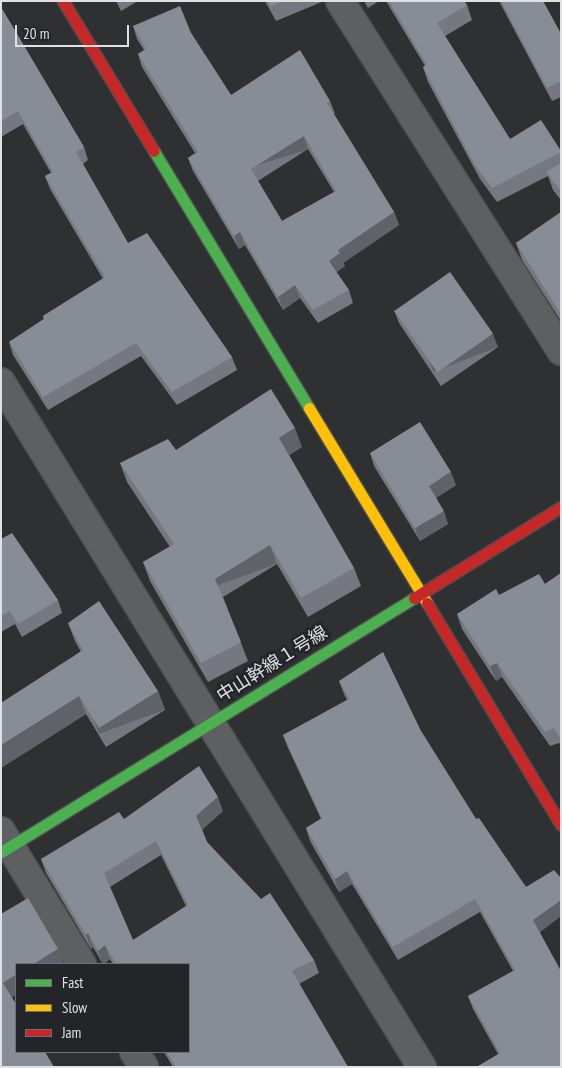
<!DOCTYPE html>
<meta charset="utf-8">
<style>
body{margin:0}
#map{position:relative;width:562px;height:1068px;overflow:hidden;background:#2e3032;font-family:"PT Sans Narrow","Noto Sans JP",sans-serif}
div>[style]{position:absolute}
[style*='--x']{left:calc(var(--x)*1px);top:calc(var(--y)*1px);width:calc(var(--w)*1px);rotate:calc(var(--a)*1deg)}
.roads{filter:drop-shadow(1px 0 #4b4d4e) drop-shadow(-1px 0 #4b4d4e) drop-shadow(0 1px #4b4d4e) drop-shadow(0 -1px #4b4d4e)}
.street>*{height:28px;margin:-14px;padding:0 14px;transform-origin:14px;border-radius:14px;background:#5e5f61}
.fast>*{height:11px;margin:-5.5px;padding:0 5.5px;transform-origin:5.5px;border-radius:5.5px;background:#4caf50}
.slow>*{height:11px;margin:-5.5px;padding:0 5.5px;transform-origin:5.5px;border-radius:5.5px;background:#ffc107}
.jam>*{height:11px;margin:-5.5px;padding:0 5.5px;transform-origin:5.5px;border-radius:5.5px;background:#c62828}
.wall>*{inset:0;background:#757881}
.shaded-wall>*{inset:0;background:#5f6269;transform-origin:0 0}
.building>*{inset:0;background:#888c96;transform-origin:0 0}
span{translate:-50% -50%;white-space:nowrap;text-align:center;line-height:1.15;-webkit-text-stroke:5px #232529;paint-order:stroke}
.street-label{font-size:18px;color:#e0e1e4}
.frame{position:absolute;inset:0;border:2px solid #e0e1e4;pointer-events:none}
.legend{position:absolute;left:15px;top:963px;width:175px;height:90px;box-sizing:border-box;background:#232529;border:1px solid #6f7074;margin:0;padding:6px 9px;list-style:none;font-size:15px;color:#e0e1e4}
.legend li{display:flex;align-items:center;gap:10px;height:25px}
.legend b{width:25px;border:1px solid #6f7074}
.scale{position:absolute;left:15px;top:25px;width:114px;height:22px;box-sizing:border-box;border:2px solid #e0e1e4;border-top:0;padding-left:6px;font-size:15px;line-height:18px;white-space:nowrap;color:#e0e1e4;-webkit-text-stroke:4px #232529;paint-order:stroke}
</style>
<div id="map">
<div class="roads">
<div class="street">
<i style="--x:340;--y:1;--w:414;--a:57.7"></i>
<i style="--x:1;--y:382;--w:804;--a:58.43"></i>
<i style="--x:1;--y:831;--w:156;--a:58.7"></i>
<i style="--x:134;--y:1052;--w:18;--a:56"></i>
</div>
<div class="fast">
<i style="--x:154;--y:151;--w:300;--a:58.9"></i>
<i style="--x:1;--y:852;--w:485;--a:-31.6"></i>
</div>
<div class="slow">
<i style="--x:309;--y:408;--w:228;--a:58.8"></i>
</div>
<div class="jam">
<i style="--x:63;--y:1;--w:175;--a:58.8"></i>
<i style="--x:414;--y:598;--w:173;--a:-31.8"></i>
<i style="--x:427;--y:603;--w:259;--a:58.9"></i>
</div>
</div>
<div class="wall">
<i style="clip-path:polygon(116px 1px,138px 1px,121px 11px)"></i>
<i style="clip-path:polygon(265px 1px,324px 1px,276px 21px)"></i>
<i style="clip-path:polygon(364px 1px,379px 1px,368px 8px)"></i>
<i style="clip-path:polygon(386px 1px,464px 1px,467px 5px,472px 20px,445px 36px,510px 139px,561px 151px,561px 200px,553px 190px,548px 176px,497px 202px,480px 179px,428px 82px,423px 67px,425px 66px)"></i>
<i style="clip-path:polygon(499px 1px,543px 1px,561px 34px,561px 97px,552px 101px)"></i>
<i style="clip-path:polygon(1px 7px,84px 147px,88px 160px,83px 164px,128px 243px,232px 357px,237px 370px,177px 405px,141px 356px,48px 410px,13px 355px,9px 342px,44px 319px,43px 316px,103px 279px,50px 189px,45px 176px,51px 173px,23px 124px,1px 137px)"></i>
<i style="clip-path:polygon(evenodd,133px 26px,191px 33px,231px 95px,330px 101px,335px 114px,334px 114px,394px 212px,399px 225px,343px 263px,345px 266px,336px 272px,349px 290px,353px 303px,318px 323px,300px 298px,283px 310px,245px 245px,239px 249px,193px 171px,188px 158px,195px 153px,142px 67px,138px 54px,144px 50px,137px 39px,133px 26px,308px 149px,334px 192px,282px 221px,258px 181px,308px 149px)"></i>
<i style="clip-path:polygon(561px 212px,561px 321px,522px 260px,516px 243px)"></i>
<i style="clip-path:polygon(394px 310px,498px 347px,441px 386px,399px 323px)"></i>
<i style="clip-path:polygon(302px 447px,289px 455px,354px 568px,361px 586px,308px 617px,277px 564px,223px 597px,248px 661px,208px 682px,150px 581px,143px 562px,170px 547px,127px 482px,120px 463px,176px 450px)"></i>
<i style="clip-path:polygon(370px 453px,456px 485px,436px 498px,448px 524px,420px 541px,374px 466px)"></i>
<i style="clip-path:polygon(1px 539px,58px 600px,62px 613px,22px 637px,15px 624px,1px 632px)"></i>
<i style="clip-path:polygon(561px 573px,561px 745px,559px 743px,550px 746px,502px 677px,496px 681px,462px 629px,457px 614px,499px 595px,545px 584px)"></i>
<i style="clip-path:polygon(68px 623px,158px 691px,165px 710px,106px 747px,86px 714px,1px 768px,1px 703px,81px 652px,75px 641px)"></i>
<i style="clip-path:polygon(339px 681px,421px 731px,476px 819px,526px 887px,561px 878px,561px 916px,540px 932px,561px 1067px,498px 1054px,473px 1009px,468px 996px,513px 971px,480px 912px,398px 960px,352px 884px,339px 892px,310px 841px,306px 828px,321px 819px,288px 748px,283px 735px,347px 700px,344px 694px)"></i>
<i style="clip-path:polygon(evenodd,223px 811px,202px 829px,207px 842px,314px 960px,319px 973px,299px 984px,348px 1067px,173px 1067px,164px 1052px,189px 1052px,189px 964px,113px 964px,110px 959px,104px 964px,103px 964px,93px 947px,91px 949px,46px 873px,41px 859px,124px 819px,223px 811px,161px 855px,186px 906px,133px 940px,110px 887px,161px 855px)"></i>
</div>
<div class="shaded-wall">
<i style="left:304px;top:136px;width:14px;height:62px;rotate:73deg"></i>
<i style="clip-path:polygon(394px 212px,399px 225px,343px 263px,345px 266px,334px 274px,329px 261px,338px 250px)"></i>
<i style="clip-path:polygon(240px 232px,245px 245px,239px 249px,234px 236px)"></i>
<i style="clip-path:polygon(295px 285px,300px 298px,283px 310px,278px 297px)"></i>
<i style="left:493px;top:334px;width:14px;height:69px;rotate:69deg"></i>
<i style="clip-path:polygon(295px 428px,302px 447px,286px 457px,279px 438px)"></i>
<i style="clip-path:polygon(451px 472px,456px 485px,433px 500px,429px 486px)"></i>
<i style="clip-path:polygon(444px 511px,448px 524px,420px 541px,415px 528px)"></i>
<i style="left:270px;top:545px;width:20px;height:65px;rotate:70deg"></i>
<i style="clip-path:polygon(497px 663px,502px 677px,496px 681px,490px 666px)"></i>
<i style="left:158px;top:691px;width:20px;height:70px;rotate:70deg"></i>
<i style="clip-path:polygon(79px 696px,86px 714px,1px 768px,1px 745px)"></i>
<i style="clip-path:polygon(218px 797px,223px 811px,202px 830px,196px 816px)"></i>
<i style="clip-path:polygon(347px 871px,352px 884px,339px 892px,335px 879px)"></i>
<i style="clip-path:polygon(561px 900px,561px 916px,538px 933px,533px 920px)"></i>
<i style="clip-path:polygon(88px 933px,93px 947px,91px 949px,86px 935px)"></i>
<i style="clip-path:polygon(105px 945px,110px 959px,104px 964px,103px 964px,98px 951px)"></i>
<i style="clip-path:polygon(58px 949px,64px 964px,34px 964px)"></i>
<i style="clip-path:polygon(16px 975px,16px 995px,9px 999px,3px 983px)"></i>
</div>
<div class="building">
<i style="clip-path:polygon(268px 1px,283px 1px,271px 6px)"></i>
<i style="clip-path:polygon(389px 1px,464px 1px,467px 5px,437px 23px,510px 139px,541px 120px,561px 151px,561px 152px,492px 188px,475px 165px,423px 67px,427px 65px)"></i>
<i style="clip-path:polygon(501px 1px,543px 1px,561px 34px,561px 81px,547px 88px)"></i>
<i style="clip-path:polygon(evenodd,180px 6px,191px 33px,231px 95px,300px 50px,330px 101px,327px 103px,394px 212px,338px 250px,340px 253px,329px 261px,349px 290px,313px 310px,295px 285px,278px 297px,240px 232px,234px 236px,188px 158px,198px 152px,138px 54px,146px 49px,133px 26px,180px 6px,304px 136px,336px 191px,282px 221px,251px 169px,304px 136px)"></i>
<i style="clip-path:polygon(1px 7px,84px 147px,76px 152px,128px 243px,147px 233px,232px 357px,172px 392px,136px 343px,43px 397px,9px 342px,44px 319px,43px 316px,105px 277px,45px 176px,53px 172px,18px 111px,1px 121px)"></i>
<i style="clip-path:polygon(561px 163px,561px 191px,546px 172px)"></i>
<i style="clip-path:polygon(561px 212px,561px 314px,516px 243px)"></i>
<i style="left:450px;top:272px;width:75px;height:68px;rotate:55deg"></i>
<i style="clip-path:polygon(271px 389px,295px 428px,279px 438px,354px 568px,301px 598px,270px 545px,215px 579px,241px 642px,201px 663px,143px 562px,174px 544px,120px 463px,168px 439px,176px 450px)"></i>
<i style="clip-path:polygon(420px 422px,451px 472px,429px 486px,444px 511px,415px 528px,370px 453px)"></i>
<i style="clip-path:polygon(12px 533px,58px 600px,18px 624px,10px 611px,1px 616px,1px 539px)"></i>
<i style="clip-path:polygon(561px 573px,561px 739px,554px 728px,545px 732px,497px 663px,490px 666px,457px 614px,496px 589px,499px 595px,539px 574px,545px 584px)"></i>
<i style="clip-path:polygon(99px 601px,158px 691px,99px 728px,79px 696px,1px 745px,1px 703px,83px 650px,68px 623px)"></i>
<i style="clip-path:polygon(383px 652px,421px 731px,476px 819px,479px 818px,526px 887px,554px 870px,561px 878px,561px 900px,533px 920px,561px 971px,561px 1067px,478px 1067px,478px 1066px,500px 1053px,468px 996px,515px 970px,475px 899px,393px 947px,347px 871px,335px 879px,306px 828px,322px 818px,283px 735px,349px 699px,339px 681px)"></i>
<i style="clip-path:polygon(evenodd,199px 766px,218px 797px,196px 816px,207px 842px,261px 899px,270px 893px,314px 960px,292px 971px,348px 1067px,176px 1067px,167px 1052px,189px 1052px,189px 964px,116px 964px,105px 945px,98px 951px,88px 933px,86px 935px,41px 859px,119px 812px,124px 819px,199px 766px,156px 841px,188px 905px,133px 940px,104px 873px,156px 841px)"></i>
<i style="clip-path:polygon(28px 898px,58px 949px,34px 964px,16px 964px,16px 975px,3px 983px,16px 1004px,16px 1052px,45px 1052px,54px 1067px,1px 1067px,1px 914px)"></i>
</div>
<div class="street-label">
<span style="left:272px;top:664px;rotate:-32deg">中山幹線１号線</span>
</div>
<div class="frame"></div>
<ul class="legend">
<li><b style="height:6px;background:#4caf50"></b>Fast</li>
<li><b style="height:6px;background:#ffc107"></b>Slow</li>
<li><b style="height:6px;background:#c62828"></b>Jam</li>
</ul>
<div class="scale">20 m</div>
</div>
